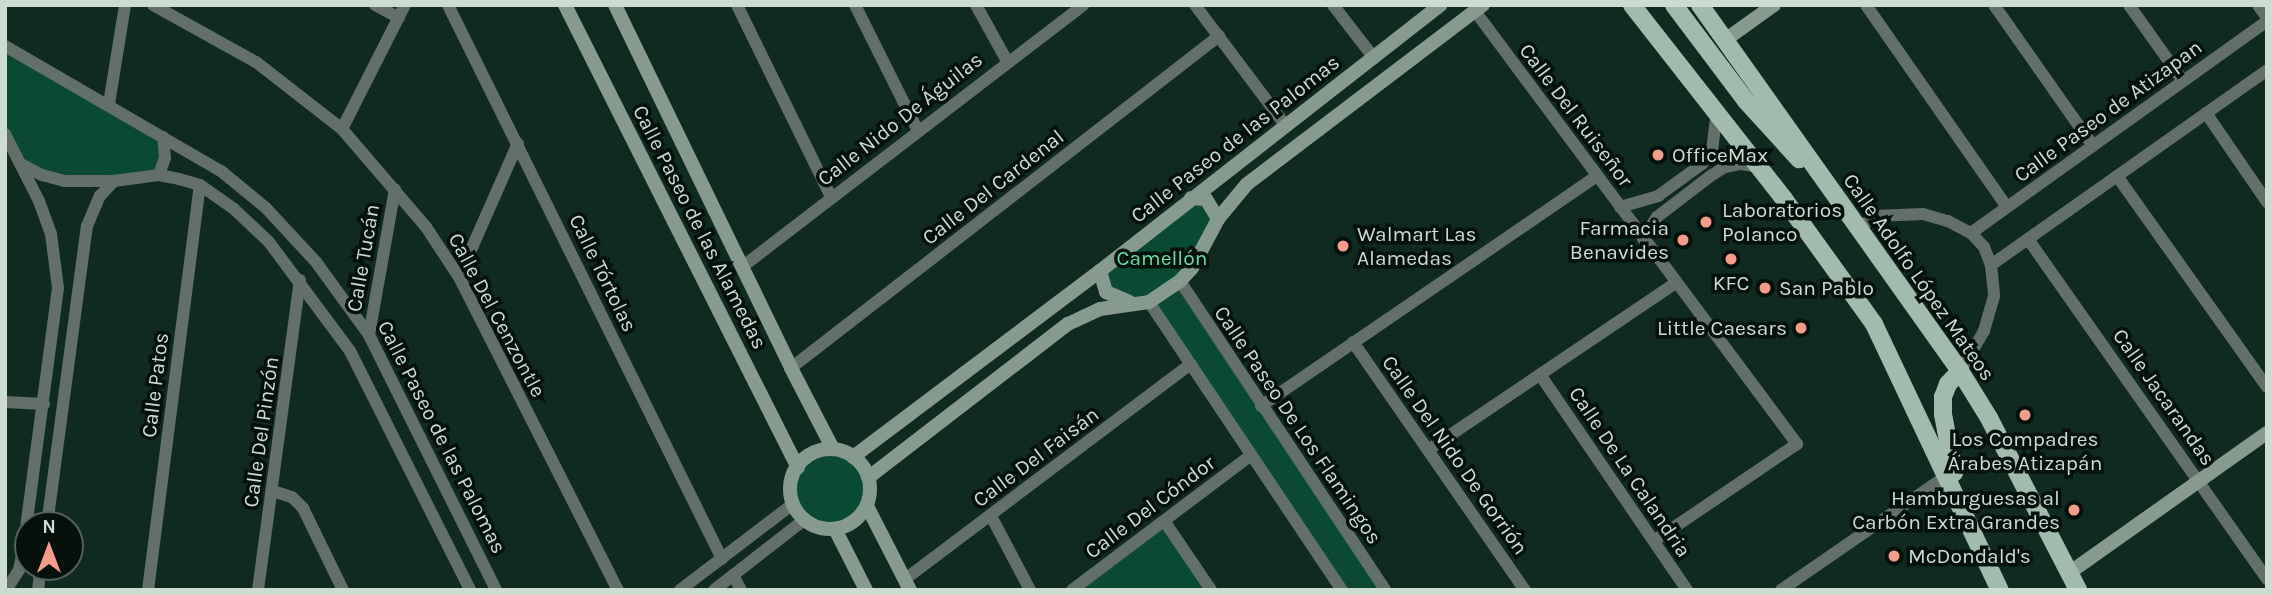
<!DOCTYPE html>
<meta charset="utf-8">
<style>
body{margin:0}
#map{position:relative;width:2272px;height:595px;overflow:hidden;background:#0f2b1f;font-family:Karla,sans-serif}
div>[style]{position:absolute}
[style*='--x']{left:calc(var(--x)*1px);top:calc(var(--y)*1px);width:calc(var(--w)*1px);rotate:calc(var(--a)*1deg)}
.green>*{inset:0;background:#0a4932}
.round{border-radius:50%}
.street>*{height:12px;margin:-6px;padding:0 6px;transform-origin:6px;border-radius:6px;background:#637069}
.secondary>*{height:14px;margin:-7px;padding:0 7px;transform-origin:7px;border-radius:7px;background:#869a90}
.secondary>.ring{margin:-7px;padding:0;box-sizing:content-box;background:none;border:14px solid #869a90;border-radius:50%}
.primary>*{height:18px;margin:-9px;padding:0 9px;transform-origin:9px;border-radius:9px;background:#a1bbae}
.dots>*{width:19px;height:19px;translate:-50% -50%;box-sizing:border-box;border:4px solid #06110b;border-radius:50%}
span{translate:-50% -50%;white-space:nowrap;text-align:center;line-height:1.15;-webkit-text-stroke:7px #06110b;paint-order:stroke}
.street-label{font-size:21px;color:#ccdcd3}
.poi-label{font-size:21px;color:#ccdcd3}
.left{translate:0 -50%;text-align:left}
.right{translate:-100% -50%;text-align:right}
.park-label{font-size:21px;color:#65deab}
.frame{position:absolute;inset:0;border:7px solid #ccdcd3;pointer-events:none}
.north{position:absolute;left:14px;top:511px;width:70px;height:70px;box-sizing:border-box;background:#06110b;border:2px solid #55625b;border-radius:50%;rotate:0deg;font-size:19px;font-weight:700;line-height:28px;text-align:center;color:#ccdcd3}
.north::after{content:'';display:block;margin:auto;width:24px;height:32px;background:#f49e8a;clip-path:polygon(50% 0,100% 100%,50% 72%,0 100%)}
</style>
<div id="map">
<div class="green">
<i style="clip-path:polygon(17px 52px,163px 137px,159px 175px,86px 182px,21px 164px,5px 134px,5px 54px)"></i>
<i style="clip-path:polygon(1199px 198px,1218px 219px,1180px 281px,1385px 590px,1343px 590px,1149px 302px,1116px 299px,1100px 271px)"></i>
<i class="round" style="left:790px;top:449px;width:80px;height:80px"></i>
<i style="clip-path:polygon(1165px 522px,1211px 590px,1072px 590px)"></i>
</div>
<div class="street">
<i style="--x:153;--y:5;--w:118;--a:29"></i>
<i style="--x:256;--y:62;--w:109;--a:37.9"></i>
<i style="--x:342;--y:129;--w:129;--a:49.4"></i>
<i style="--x:426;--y:227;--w:60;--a:56.6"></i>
<i style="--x:459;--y:277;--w:351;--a:63.1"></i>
<i style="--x:375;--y:5;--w:27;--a:28"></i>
<i style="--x:448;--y:5;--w:618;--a:63.68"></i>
<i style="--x:737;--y:5;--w:214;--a:63.9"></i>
<i style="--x:855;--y:5;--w:141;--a:63.4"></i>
<i style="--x:976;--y:5;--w:64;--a:61"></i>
<i style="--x:1195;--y:5;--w:150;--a:53.1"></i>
<i style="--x:1333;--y:5;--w:67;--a:52.3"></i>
<i style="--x:1866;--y:5;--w:246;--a:55.1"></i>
<i style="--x:1994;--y:5;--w:172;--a:54.9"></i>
<i style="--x:2129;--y:5;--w:93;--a:54.6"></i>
<i style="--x:2258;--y:5;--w:16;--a:55"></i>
<i style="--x:1475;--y:11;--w:540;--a:53.36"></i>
<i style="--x:1797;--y:444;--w:173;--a:145.9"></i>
<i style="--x:5;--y:46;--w:250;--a:30.1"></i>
<i style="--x:221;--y:171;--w:58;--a:39.4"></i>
<i style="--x:266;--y:208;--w:74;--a:47.2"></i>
<i style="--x:316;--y:262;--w:90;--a:54"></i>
<i style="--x:369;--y:335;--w:285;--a:63.5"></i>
<i style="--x:109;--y:104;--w:100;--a:-80.8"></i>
<i style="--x:2206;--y:113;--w:108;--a:55.6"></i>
<i style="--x:342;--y:129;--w:139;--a:-63.1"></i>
<i style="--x:5;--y:134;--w:75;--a:63.1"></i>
<i style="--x:39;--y:201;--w:35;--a:70"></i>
<i style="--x:51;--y:234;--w:54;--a:82.6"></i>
<i style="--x:58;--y:288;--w:265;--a:97.6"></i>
<i style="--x:23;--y:551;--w:19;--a:102"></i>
<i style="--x:19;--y:570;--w:24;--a:123"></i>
<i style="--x:21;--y:164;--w:24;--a:28"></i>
<i style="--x:42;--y:175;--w:23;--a:15"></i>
<i style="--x:64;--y:181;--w:50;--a:0"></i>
<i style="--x:114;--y:181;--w:45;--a:-7.6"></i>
<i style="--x:159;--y:175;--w:20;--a:11"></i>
<i style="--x:179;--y:179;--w:22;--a:16"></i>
<i style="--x:200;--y:185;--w:42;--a:35.2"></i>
<i style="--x:234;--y:209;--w:48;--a:43.3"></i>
<i style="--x:269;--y:242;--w:136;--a:53.4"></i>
<i style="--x:350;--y:351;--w:267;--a:63.3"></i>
<i style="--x:159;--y:175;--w:18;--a:-71"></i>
<i style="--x:165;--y:158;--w:21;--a:-95"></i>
<i style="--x:2117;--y:176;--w:259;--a:54.6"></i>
<i style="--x:1620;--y:207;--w:40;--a:-16"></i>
<i style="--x:1658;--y:196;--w:54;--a:-36"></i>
<i style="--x:1702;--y:164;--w:16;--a:-52"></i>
<i style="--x:1712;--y:151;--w:38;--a:-83"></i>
<i style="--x:1859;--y:228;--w:20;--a:-37"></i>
<i style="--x:1875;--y:216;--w:48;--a:-2.4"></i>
<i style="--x:1923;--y:214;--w:26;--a:16"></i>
<i style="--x:1948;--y:221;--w:26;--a:28"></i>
<i style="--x:1971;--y:233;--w:19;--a:47"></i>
<i style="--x:1984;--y:247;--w:19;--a:69"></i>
<i style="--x:1991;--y:265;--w:31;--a:84"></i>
<i style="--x:1994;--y:296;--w:36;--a:106"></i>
<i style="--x:1984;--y:331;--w:47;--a:121"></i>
<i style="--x:1971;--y:233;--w:364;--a:-35.6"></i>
<i style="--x:1643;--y:239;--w:26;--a:-58"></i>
<i style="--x:1657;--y:217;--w:69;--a:-37.4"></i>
<i style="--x:1712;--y:175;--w:15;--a:-32"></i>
<i style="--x:1725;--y:167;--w:16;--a:-11"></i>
<i style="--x:1741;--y:164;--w:18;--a:9"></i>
<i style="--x:2028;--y:239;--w:416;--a:54.9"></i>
<i style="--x:1991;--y:265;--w:338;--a:-35.2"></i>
<i style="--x:742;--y:267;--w:430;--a:-37.5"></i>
<i style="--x:459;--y:277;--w:146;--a:-66.2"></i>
<i style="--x:1180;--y:281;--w:371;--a:56.4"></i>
<i style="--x:1149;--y:302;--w:347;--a:56.2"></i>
<i style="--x:369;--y:335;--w:148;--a:-79.9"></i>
<i style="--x:1353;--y:342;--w:302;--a:55.3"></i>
<i style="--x:791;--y:368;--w:542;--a:-37.8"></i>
<i style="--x:1541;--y:376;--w:259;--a:55.7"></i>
<i style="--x:5;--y:402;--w:39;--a:3"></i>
<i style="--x:1261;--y:406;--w:407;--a:-34.4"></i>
<i style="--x:1428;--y:450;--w:300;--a:-34"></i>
<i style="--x:273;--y:491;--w:20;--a:18"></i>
<i style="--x:292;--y:497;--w:16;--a:45"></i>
<i style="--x:303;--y:508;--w:91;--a:64"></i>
<i style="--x:991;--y:516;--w:84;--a:62.2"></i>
<i style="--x:1165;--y:522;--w:82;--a:55.9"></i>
<i style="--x:47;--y:525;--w:302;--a:-82.4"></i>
<i style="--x:87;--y:226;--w:33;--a:-67"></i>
<i style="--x:100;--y:196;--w:21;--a:-47"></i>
<i style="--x:733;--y:575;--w:17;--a:62"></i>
<i style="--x:904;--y:580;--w:359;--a:-37"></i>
<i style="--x:38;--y:590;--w:23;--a:-83"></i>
<i style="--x:148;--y:590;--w:408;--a:-82.7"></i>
<i style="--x:258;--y:590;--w:313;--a:-82.3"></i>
<i style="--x:680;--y:590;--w:142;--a:-37.3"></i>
<i style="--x:714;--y:590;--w:114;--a:-37.9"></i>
<i style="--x:1072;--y:590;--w:224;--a:-37"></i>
<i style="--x:1781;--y:590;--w:203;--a:-34.6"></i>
</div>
<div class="secondary">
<i style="--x:565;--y:5;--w:518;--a:63.29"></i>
<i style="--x:615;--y:5;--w:403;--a:64.1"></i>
<i style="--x:791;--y:368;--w:91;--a:62.6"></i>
<i style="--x:1725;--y:40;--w:60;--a:-35.5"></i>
<i style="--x:1191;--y:198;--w:15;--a:4"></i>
<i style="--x:1206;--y:199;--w:23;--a:59"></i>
<i style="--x:1100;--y:271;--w:22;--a:74"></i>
<i style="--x:1106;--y:292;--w:25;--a:23"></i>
<i class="ring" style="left:790px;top:449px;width:66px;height:66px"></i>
<i style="--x:853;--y:457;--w:309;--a:-37"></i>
<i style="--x:1100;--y:271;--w:432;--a:-38"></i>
<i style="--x:869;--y:477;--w:251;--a:-37.6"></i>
<i style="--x:1068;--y:324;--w:35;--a:-25"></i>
<i style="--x:1100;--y:309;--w:49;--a:-8.1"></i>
<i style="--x:1149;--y:302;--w:37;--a:-34"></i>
<i style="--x:1180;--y:281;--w:18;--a:-47"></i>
<i style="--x:1192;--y:268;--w:55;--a:-62"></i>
<i style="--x:1218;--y:219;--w:45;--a:-50.4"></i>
<i style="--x:1247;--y:184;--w:296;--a:-37.2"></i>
<i style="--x:867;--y:506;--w:94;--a:62.9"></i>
<i style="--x:835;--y:529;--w:68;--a:63.1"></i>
<i style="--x:2069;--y:573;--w:242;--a:-35.3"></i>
</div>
<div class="primary">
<i style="--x:1632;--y:5;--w:246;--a:51.9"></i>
<i style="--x:1784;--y:199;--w:154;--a:54.2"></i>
<i style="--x:1874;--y:324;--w:294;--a:64.7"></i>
<i style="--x:1674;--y:5;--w:120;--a:53.1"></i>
<i style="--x:1746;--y:101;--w:79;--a:47.6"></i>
<i style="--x:1700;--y:5;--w:449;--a:54.6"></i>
<i style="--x:1960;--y:371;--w:55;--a:58.3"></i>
<i style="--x:1989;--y:418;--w:194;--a:62.6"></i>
<i style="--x:1954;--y:473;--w:60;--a:-100.6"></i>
<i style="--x:1943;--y:414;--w:17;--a:-90"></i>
<i style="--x:1943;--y:397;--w:14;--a:-69"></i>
<i style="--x:1948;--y:384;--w:18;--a:-47"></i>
</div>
<div class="dots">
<i style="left:1658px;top:155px;background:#f49e8a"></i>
<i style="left:1706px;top:222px;background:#f49e8a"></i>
<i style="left:1683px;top:240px;background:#f49e8a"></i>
<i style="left:1343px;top:246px;background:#f49e8a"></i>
<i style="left:1731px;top:259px;background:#f49e8a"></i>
<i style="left:1765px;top:288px;background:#f49e8a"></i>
<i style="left:1801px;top:328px;background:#f49e8a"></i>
<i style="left:2025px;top:415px;background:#f49e8a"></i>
<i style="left:2074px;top:510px;background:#f49e8a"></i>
<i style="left:1894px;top:556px;background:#f49e8a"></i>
</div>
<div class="street-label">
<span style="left:2108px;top:111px;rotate:-36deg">Calle Paseo de Atizapan</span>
<span style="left:1576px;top:115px;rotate:53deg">Calle Del Ruiseñor</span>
<span style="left:900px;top:119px;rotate:-38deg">Calle Nido De Águilas</span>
<span style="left:1235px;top:139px;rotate:-38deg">Calle Paseo de las Palomas</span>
<span style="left:993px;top:187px;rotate:-38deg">Calle Del Cardenal</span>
<span style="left:700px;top:227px;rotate:63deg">Calle Paseo de las Alamedas</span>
<span style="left:363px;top:258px;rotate:-80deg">Calle Tucán</span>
<span style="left:603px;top:273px;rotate:64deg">Calle Tórtolas</span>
<span style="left:1919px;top:277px;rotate:55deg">Calle Adolfo López Mateos</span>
<span style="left:497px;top:315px;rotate:62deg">Calle Del Cenzontle</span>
<span style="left:155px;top:385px;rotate:-83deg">Calle Patos</span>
<span style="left:2164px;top:397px;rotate:55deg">Calle Jacarandas</span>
<span style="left:1298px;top:425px;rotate:56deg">Calle Paseo De Los Flamingos</span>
<span style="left:261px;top:432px;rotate:-82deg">Calle Del Pinzón</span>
<span style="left:442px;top:437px;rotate:63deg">Calle Paseo de las Palomas</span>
<span style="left:1455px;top:455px;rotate:55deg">Calle Del Nido De Gorrión</span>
<span style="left:1036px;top:457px;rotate:-37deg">Calle Del Faisán</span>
<span style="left:1630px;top:472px;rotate:56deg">Calle De La Calandria</span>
<span style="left:1150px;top:507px;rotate:-37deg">Calle Del Cóndor</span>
</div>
<div class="poi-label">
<span class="left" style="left:1672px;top:155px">OfficeMax</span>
<span class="left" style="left:1722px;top:222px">Laboratorios<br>Polanco</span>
<span class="right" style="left:1669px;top:240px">Farmacia<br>Benavides</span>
<span class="left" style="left:1357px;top:246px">Walmart Las<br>Alamedas</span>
<span style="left:1731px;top:283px">KFC</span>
<span class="left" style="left:1779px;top:288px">San Pablo</span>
<span class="right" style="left:1787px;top:328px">Little Caesars</span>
<span style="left:2025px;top:451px">Los Compadres<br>Árabes Atizapán</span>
<span class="right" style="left:2060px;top:510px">Hamburguesas al<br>Carbón Extra Grandes</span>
<span class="left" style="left:1908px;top:556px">McDondald's</span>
</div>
<div class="park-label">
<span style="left:1162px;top:258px">Camellón</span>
</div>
<div class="frame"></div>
<div class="north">N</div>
</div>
